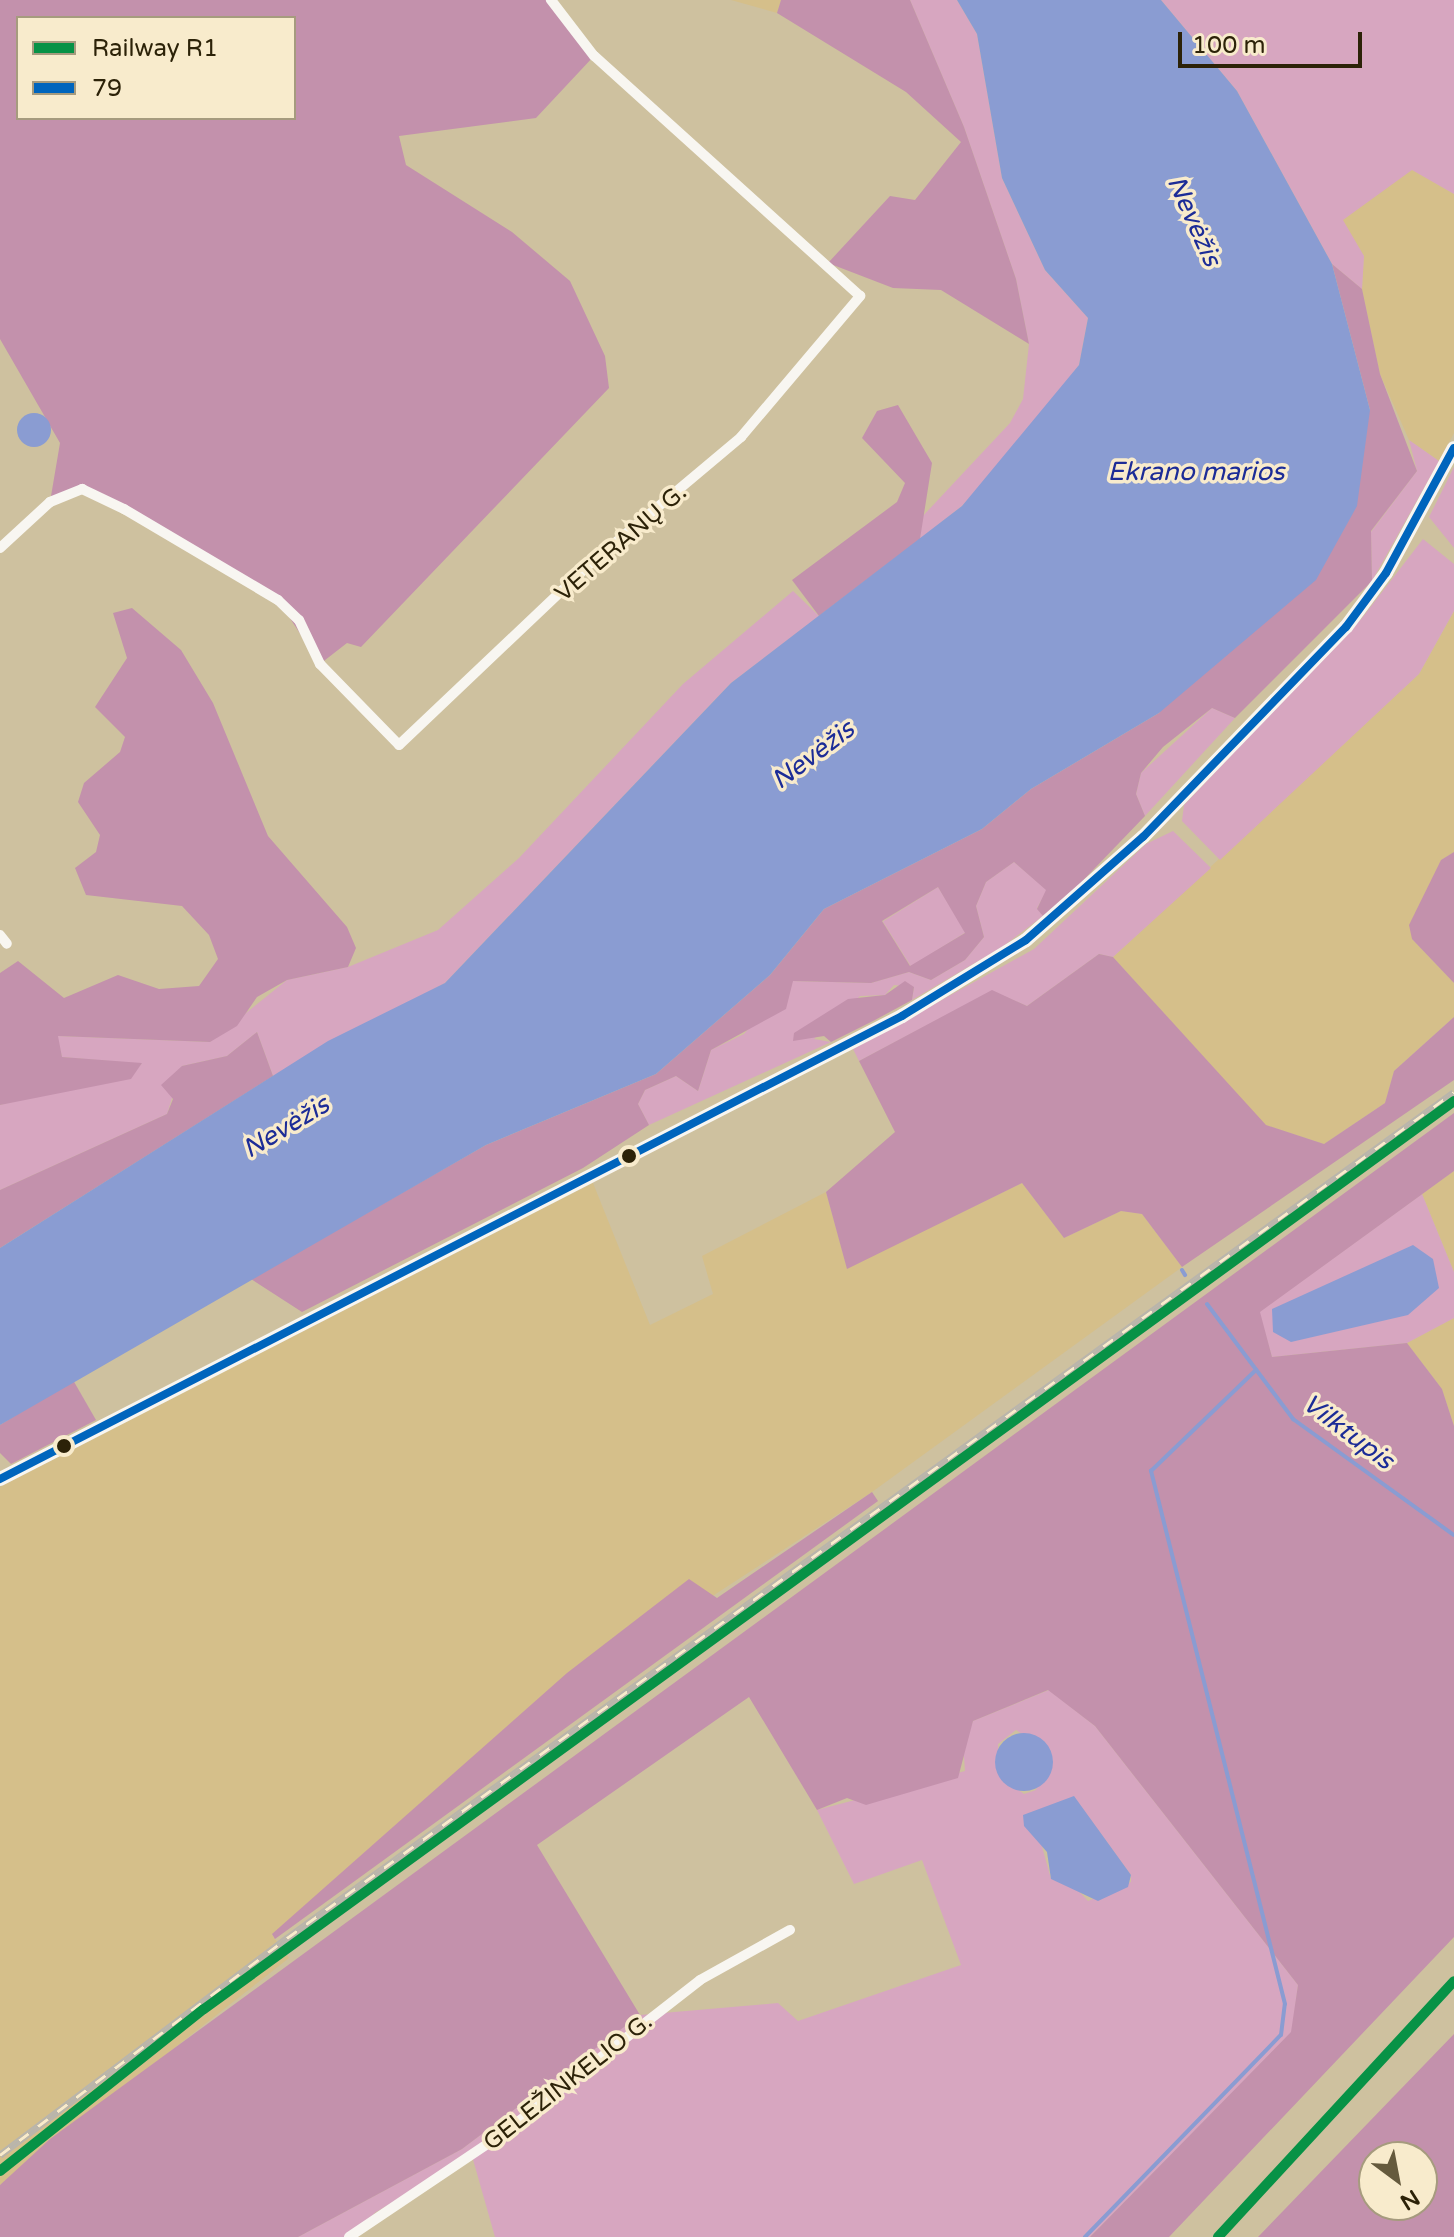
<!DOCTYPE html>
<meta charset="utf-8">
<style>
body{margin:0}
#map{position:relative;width:1454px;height:2237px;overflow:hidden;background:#cec19f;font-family:"Varela Round",sans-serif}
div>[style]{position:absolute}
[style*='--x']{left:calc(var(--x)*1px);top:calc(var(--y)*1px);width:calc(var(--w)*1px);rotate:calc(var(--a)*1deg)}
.built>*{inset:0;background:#d5bf8a}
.green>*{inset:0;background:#d7a6c0;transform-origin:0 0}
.forest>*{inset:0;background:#c391ac}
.water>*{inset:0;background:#8a9cd2}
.round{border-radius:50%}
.stream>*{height:4px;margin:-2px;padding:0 2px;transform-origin:2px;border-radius:2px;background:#8a9cd2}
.minor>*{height:10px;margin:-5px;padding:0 5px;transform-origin:5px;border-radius:5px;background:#f8f6f1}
.secondary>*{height:14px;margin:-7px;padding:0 7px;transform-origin:7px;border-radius:7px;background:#f8f6f1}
.rail>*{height:7px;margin-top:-3.5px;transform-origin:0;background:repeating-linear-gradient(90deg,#f8ebcc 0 12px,#b9b5ac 0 24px);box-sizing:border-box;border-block:2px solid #b9b5ac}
.bus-1>*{height:8px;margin:-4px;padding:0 4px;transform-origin:4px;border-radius:4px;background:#0065bd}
.rail-1>*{height:10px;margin:-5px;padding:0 5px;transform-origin:5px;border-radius:5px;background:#079246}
.dots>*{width:22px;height:22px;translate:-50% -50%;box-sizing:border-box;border:4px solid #f8ebcc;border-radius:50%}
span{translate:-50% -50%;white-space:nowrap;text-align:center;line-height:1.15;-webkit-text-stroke:7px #f8ebcc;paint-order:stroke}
.street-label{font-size:24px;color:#2c2208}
.water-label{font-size:26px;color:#1c2c97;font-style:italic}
.legend{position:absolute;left:16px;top:16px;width:280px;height:104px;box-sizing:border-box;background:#f8ebcc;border:2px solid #a69b7e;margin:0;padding:10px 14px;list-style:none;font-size:24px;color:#2c2208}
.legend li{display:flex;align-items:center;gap:16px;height:40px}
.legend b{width:40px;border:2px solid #a69b7e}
.north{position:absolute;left:1358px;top:2141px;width:80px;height:80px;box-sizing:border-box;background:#f8ebcc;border:2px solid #a69b7e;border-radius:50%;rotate:148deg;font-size:22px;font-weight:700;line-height:32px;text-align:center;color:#2c2208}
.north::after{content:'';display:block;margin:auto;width:28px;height:36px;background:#655a3d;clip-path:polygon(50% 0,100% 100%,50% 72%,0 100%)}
.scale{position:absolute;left:1178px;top:32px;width:184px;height:36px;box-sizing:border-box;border:4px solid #2c2208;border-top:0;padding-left:10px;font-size:24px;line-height:28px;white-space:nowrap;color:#2c2208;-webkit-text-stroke:6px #f8ebcc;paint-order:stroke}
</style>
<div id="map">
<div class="built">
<i style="clip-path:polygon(731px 0,781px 0,777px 13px)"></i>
<i style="clip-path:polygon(1412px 169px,1454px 194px,1454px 433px,1439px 461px,1409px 440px,1380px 374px,1362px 289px,1364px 256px,1342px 220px)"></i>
<i style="clip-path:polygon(1454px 611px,1454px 852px,1441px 860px,1412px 939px,1454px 983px,1454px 1017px,1394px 1071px,1385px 1103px,1324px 1144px,1265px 1125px,1113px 957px,1419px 674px)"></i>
<i style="clip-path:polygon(1454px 1171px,1454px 1272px,1422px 1194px)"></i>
<i style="clip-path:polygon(593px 1183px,650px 1325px,713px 1294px,702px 1256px,826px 1192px,847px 1268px,1022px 1183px,1064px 1238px,1121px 1211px,1142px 1214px,1182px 1267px,872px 1492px,711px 1597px,272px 1935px,289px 1958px,0 2185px,0 1487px)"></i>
<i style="clip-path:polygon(1454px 1318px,1454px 1426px,1442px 1389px,1407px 1343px)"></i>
</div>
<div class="green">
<i style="clip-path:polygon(910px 0,957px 0,977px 34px,1002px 178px,1045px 270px,1088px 318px,1079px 365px,1029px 433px,962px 506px,920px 539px,921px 518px,1010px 423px,1023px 399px,1029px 344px,1016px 279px,964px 127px)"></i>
<i style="clip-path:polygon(1161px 0,1454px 0,1454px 194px,1412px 170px,1343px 220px,1364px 256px,1362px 289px,1332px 264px,1237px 91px)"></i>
<i style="clip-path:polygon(1409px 440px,1439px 461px,1372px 581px,1371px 532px,1417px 471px)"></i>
<i style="clip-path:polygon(1454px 467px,1454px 548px,1429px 517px)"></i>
<i style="clip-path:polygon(1423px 539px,1454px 564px,1454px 611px,1419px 674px,1220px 860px,1182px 821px,1184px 805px,1362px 618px)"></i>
<i style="clip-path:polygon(793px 591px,819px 616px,731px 683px,445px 983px,273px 1076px,257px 1032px,227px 1056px,182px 1066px,167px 1114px,0 1190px,0 1105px,142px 1064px,62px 1057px,57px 1036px,210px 1042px,287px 980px,348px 967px,438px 930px,519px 858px,683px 684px)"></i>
<i style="clip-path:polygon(1212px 708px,1235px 718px,1145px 816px,1136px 794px,1141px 773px)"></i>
<i style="clip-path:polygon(1173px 831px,1211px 868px,1113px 957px,1099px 954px,1027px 1006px,992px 991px,859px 1061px,853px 1049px,1034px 949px,1146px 844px)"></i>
<i style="clip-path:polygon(1014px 862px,1047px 890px,1037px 908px,1043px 916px,1002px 947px,912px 1000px,914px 987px,894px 985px,885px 995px,860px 996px,814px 1039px,831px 1042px,649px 1125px,638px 1104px,645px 1090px,676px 1076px,698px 1091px,711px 1050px,744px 1034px,792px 981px,871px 983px,909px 972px,931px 980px,965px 960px,984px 937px,976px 906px,986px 882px)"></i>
<i style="left:938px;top:887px;width:53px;height:65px;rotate:58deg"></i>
<i style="clip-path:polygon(1422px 1194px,1454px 1272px,1454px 1318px,1407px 1343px,1272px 1357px,1259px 1312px)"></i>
<i style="clip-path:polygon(evenodd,1049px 1690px,1095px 1726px,1298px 1985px,1292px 2032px,1090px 2237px,495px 2237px,472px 2156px,376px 2212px,349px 2237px,298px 2237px,462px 2149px,640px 2015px,778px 2003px,798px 2021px,961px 1965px,922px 1860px,854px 1884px,817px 1810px,965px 1771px,963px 1743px,973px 1721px,1049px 1690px,1016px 1730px,1049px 1752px,1036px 1790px,1024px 1794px,1000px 1777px,998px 1744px,1016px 1730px,1049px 1690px,1074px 1797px,1131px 1875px,1131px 1882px,1088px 1901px,1071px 1883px,1051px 1879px,1041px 1843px,1074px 1797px)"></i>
</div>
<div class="forest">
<i style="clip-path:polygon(evenodd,0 0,551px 0,594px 56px,536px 118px,399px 136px,406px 165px,512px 232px,570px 281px,605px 356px,609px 388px,361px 647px,347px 643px,320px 664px,278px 600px,82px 489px,50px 502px,60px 443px,0 339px,0 0,18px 18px,294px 18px,294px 118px,18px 118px,18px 18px)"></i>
<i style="clip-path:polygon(781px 0,910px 0,964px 127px,1016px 279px,1029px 344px,941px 290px,893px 288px,828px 263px,890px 196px,915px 200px,961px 142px,906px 92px,777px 13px)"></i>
<i style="clip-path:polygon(evenodd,1332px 264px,1362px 289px,1380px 374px,1417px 471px,1371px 531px,1372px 581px,1235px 718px,1212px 708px,1163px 747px,1141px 773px,1136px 794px,1145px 816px,1069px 895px,1043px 916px,1037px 909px,1046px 890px,1014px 862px,986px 882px,976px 906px,984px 937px,965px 960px,931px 980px,909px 972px,871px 983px,793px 981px,786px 1009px,711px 1050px,698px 1091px,676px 1076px,645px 1090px,638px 1104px,649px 1125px,583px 1168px,302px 1312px,251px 1279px,486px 1145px,656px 1074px,770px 975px,824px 909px,982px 829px,1031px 789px,1159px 713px,1370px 410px,1332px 264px,938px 887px,965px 933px,910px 966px,882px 921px,938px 887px)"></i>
<i style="clip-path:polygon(898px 405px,932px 463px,920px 539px,819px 616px,792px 580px,897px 502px,905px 483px,862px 438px,877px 411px)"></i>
<i style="clip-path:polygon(132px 608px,181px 650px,213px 703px,268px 836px,347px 927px,356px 948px,348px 967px,287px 980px,257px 997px,237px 1026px,210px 1042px,58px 1036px,62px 1057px,142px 1063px,131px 1079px,0 1105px,0 973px,18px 961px,64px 998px,118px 975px,159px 989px,199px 986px,218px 959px,209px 935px,182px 906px,86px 895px,75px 868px,96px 852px,100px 835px,78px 802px,84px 783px,120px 752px,125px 737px,95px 707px,127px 658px,113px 613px)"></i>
<i style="clip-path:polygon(1454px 852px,1454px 983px,1412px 939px,1409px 925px,1441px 860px)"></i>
<i style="clip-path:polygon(1099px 954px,1113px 957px,1266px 1125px,1324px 1144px,1385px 1103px,1394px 1071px,1454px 1017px,1454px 1080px,1182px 1267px,1142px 1214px,1121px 1211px,1064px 1238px,1022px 1183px,847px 1269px,826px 1192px,895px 1132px,859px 1061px,992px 990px,1027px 1006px)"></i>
<i style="clip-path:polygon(905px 981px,914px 987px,912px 1000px,875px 1020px,831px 1042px,824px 1036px,793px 1041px,794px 1033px,848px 999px,885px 995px)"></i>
<i style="clip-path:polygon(257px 1032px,273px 1076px,0 1248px,0 1190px,167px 1114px,173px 1099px,161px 1085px,182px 1066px,227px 1056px)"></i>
<i style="clip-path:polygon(1454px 1113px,1454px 1171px,1260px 1312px,1272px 1357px,1407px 1343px,1442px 1389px,1454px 1426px,1454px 1937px,1169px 2237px,1090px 2237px,1291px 2032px,1298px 1985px,1095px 1726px,1048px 1690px,973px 1721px,958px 1778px,866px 1805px,847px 1798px,817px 1810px,749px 1697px,537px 1845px,640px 2015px,462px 2149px,298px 2237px,0 2237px,0 2185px,50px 2139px)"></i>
<i style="clip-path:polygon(73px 1380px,96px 1420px,11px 1464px,0 1453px,0 1425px)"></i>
<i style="clip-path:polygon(872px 1492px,878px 1501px,275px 1939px,272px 1934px,567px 1673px,689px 1579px,717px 1598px)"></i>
<i style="clip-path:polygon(evenodd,1454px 2034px,1454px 2237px,1258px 2237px,1454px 2034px,1374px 2157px,1422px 2157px,1422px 2205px,1374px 2205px,1374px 2157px)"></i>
</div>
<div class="water">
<i style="clip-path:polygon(957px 0,1161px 0,1237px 91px,1332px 264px,1370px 410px,1357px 506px,1316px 580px,1159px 713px,1031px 789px,982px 829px,824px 909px,770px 975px,656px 1074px,486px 1145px,0 1425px,0 1248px,328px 1041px,445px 983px,731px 683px,962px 506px,1079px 365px,1088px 318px,1045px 270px,1002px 178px,977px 34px)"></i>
<i class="round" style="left:17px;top:413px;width:34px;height:34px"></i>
<i style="clip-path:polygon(1413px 1245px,1433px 1259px,1439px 1288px,1408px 1315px,1291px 1342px,1273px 1332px,1272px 1309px)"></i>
<i class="round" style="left:995px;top:1733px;width:58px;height:58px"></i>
<i style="clip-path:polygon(1074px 1796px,1131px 1875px,1128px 1887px,1098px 1901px,1051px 1879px,1047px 1852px,1024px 1826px,1023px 1815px)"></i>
</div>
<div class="stream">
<i style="--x:1182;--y:1270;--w:6;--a:59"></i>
<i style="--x:1207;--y:1304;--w:144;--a:53.2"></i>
<i style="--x:1293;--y:1419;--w:198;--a:35.8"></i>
<i style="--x:1085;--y:2237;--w:281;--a:-45.9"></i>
<i style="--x:1281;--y:2035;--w:31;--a:-83"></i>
<i style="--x:1285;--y:2004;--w:550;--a:-104.11"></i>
<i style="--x:1151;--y:1471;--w:146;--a:-43.9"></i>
</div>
<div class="minor">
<i style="--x:0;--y:548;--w:68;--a:-42.6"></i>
<i style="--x:50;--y:502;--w:35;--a:-22"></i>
<i style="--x:82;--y:489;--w:47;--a:25.5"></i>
<i style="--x:124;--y:509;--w:179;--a:30.6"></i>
<i style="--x:278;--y:600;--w:29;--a:44"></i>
<i style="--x:299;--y:620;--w:49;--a:64.5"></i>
<i style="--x:320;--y:664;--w:113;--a:45.7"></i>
<i style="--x:399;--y:745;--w:265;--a:-43.5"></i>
<i style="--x:591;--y:563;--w:196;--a:-40"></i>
<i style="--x:741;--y:437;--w:185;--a:-49.8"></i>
<i style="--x:860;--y:296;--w:358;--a:-137.9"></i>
<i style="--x:594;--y:56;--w:71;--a:-127.5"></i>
<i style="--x:0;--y:935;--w:11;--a:52"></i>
<i style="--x:349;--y:2237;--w:188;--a:-33.9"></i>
<i style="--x:505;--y:2132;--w:247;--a:-37.9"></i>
<i style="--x:700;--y:1980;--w:103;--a:-29.1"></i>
</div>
<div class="secondary">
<i style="--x:0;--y:1479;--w:1014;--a:-27.17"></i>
<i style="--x:902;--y:1016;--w:145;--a:-31.5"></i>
<i style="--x:1026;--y:940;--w:156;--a:-41.4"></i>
<i style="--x:1143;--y:837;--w:292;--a:-46"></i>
<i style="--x:1346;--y:627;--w:67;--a:-53.5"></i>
<i style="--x:1386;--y:573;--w:142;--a:-61.5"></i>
</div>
<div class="rail">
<i style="--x:0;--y:2155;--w:360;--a:-37.1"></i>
<i style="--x:287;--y:1938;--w:1441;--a:-35.94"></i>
<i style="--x:1218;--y:2237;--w:348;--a:-47.3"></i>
</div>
<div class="bus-1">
<i style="--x:0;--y:1479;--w:1014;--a:-27.17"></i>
<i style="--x:902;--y:1016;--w:145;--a:-31.5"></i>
<i style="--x:1026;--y:940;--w:156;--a:-41.4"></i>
<i style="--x:1143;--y:837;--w:292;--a:-46"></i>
<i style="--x:1346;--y:627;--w:67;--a:-53.5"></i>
<i style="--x:1386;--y:573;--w:142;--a:-61.5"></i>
</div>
<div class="rail-1">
<i style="--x:0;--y:2171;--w:260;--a:-38.5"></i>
<i style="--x:204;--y:2009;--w:1545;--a:-35.99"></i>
<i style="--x:1218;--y:2237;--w:348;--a:-47.3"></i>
</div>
<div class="dots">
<i style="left:629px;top:1156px;background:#2c2208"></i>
<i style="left:64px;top:1446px;background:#2c2208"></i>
</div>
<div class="street-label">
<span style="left:621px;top:543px;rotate:-41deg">VETERANŲ G.</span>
<span style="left:568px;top:2082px;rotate:-38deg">GELEŽINKELIO G.</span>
</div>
<div class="water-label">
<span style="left:1194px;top:221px;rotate:66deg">Nevėžis</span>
<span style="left:1196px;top:472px">Ekrano marios</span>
<span style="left:813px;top:755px;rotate:-37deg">Nevėžis</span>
<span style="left:286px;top:1127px;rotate:-31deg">Nevėžis</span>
<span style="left:1348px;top:1432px;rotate:37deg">Vilktupis</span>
</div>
<ul class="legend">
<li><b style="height:10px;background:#079246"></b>Railway R1</li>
<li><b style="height:10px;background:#0065bd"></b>79</li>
</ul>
<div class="north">N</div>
<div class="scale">100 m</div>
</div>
